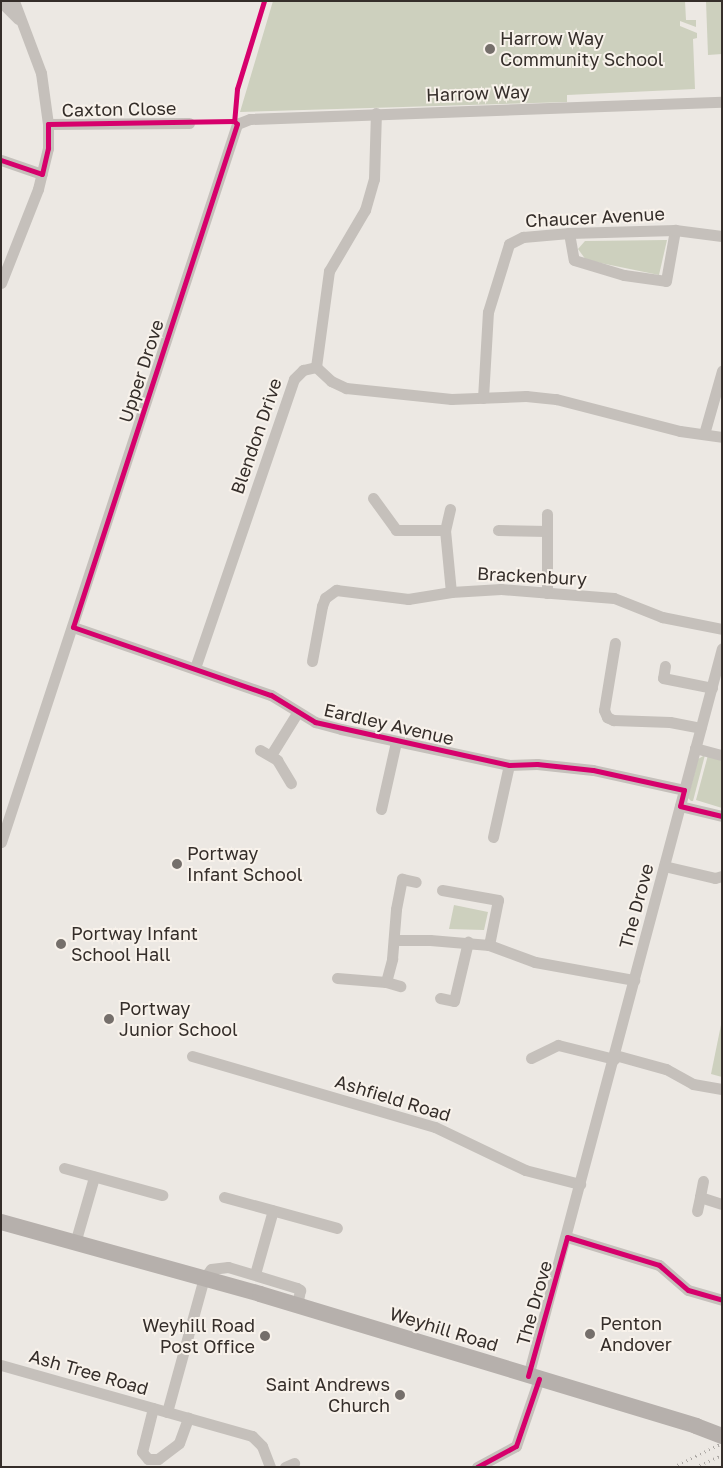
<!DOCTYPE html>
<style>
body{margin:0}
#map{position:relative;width:723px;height:1468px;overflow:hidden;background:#ece8e3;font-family:"Golos Text",sans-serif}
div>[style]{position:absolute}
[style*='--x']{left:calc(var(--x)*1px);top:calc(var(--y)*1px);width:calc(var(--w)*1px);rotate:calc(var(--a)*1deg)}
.green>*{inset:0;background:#cdd0be}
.minor>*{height:11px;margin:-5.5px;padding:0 5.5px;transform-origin:5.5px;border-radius:5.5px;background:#c5c0bb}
.secondary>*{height:16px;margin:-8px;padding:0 8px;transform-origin:8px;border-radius:8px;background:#b6b0ac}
.rail>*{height:3px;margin-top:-1.5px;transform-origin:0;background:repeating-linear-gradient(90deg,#ada9a5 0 1px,transparent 0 5px)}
.cycleway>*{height:5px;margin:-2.5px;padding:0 2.5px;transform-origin:2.5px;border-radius:2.5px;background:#d6006c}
.dots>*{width:14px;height:14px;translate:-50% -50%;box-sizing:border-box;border:2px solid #f8f2eb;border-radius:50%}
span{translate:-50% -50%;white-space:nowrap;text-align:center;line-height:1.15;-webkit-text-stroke:4px #f8f2eb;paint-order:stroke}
.poi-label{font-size:18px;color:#352e2a}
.left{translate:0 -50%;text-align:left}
.right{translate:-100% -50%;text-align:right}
.street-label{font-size:18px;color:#352e2a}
.frame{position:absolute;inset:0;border:2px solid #352e2a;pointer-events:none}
</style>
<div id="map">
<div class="green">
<i style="clip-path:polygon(273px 1px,685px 1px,686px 20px,696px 20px,696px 27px,680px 21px,680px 26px,697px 33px,697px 38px,693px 39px,695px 89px,567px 95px,567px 102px,240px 112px)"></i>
<i style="clip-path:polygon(706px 1px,722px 1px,722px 54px,708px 55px)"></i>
<i style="clip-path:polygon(667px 240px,659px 275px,586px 260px,578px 249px,585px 241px)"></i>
<i style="clip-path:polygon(705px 755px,693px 801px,691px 801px,688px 798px,698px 759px)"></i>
<i style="clip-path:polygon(708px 755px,722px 758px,722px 808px,696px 800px)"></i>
<i style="clip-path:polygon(454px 905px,488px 912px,484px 930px,449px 929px)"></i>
<i style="clip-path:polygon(722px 1020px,722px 1077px,711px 1074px)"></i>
</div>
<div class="minor">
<i style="--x:1;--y:2;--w:24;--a:45"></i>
<i style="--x:48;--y:124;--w:141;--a:-0.4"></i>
<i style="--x:1;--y:160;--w:43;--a:18.9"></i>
<i style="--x:569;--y:233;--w:27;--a:80"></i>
<i style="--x:574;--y:260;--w:52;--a:16.7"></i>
<i style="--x:624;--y:275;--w:42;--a:8.1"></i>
<i style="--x:666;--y:281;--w:52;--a:-80"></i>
<i style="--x:1;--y:283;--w:101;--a:-68.5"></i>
<i style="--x:38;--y:189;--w:42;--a:-76.3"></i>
<i style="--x:48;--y:148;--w:24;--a:-90"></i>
<i style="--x:48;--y:124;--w:51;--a:-97.8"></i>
<i style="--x:41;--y:73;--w:77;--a:-110.6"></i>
<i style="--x:316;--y:367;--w:21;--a:43"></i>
<i style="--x:331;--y:381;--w:17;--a:25"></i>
<i style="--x:346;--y:388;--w:106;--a:6"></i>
<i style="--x:451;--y:399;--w:75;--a:-2.3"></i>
<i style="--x:526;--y:396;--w:30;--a:6"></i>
<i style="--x:556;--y:399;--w:128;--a:14.5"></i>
<i style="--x:680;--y:431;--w:42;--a:8.1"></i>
<i style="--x:483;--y:398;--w:86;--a:-86.7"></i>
<i style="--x:488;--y:312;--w:71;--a:-72.8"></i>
<i style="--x:509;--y:244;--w:16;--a:-27"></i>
<i style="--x:523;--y:237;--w:46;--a:-5"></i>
<i style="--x:569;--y:233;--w:106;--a:-1.6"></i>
<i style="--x:675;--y:230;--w:47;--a:7.3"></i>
<i style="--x:704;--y:434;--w:66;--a:-74.1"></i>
<i style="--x:373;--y:498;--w:39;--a:54"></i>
<i style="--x:396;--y:530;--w:49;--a:0"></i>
<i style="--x:450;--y:509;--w:22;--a:103"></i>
<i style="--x:445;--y:530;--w:62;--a:84.5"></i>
<i style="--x:547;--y:514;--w:79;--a:90"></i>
<i style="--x:498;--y:530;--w:49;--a:1.2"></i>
<i style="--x:73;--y:627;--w:209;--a:19"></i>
<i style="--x:271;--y:695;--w:52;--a:31.5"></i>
<i style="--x:315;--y:722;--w:27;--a:15"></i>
<i style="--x:341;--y:729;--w:172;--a:12.1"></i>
<i style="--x:509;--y:765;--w:28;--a:-2"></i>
<i style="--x:537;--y:764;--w:56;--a:6.1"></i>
<i style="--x:593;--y:770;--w:93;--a:12.4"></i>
<i style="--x:615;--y:643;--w:68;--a:99.3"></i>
<i style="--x:604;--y:710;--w:8;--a:67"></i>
<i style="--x:607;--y:717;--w:7;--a:27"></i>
<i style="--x:613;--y:720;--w:57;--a:2"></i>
<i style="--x:670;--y:722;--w:31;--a:11"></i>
<i style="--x:312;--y:661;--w:56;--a:-79.7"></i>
<i style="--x:322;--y:606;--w:9;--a:-69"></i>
<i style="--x:325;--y:598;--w:14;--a:-36"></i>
<i style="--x:336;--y:590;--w:73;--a:7.1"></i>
<i style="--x:408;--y:599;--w:44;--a:-9.2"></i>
<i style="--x:451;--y:592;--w:50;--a:-3.4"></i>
<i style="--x:501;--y:589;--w:113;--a:4.6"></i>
<i style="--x:614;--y:598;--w:52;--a:21.6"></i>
<i style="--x:662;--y:617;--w:61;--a:11.3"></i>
<i style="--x:665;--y:666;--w:12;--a:99"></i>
<i style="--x:663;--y:678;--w:50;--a:11.5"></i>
<i style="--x:195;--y:668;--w:305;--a:-71.1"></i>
<i style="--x:294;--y:379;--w:13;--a:-45"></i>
<i style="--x:303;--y:370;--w:13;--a:-13"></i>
<i style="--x:316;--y:367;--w:97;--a:-82.3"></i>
<i style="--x:329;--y:271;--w:71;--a:-59.5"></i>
<i style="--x:365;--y:210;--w:32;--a:-74"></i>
<i style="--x:374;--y:179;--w:66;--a:-88.3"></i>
<i style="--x:695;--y:748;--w:28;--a:15"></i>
<i style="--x:260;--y:750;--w:20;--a:30"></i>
<i style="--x:277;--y:760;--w:27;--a:59"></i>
<i style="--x:271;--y:755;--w:49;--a:-58.2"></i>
<i style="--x:680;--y:806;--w:43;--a:13.4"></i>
<i style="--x:381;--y:809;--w:69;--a:-77.4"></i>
<i style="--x:493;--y:837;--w:74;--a:-77.5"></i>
<i style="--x:1;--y:842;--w:756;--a:-71.8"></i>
<i style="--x:237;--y:124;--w:14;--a:-21"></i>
<i style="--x:250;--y:119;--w:472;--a:-2.1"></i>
<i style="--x:664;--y:866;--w:52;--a:13.2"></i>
<i style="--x:715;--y:878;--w:7;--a:-16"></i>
<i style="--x:442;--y:890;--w:57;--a:10.1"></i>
<i style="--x:498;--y:900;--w:46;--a:101.3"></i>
<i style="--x:394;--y:940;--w:36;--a:0"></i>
<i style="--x:430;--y:940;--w:59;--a:4.8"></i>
<i style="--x:489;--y:945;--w:49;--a:20.3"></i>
<i style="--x:535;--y:962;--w:101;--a:10.3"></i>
<i style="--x:337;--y:978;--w:49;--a:4.7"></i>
<i style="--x:386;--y:982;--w:24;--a:-75"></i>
<i style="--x:392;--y:959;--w:50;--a:-85.4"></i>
<i style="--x:396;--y:909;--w:31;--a:-79"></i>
<i style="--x:402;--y:879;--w:14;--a:12"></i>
<i style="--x:386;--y:982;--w:15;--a:16"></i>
<i style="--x:440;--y:998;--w:14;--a:12"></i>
<i style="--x:454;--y:1001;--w:61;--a:-76.7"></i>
<i style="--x:615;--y:1055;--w:53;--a:15.4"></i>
<i style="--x:666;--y:1069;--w:31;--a:29"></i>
<i style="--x:693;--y:1084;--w:29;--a:10"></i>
<i style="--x:192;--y:1056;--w:253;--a:16.3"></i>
<i style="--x:435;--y:1127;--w:100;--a:25.5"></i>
<i style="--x:525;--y:1170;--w:57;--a:14.3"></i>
<i style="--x:531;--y:1058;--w:30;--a:-26"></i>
<i style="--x:558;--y:1045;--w:58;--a:14"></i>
<i style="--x:64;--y:1168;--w:102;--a:15.4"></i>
<i style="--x:703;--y:1181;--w:16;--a:101"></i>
<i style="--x:700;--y:1197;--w:23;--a:18"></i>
<i style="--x:224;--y:1197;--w:117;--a:15.3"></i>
<i style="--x:697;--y:1211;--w:14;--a:-78"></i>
<i style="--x:567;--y:1237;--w:96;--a:16.9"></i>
<i style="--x:659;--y:1265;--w:38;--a:41"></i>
<i style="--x:688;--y:1290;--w:35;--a:16"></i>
<i style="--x:75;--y:1243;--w:69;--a:-73.9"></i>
<i style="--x:255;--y:1274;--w:66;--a:-74.3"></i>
<i style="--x:1;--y:1365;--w:261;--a:15.8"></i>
<i style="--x:252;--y:1436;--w:14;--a:45"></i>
<i style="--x:262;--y:1446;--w:22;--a:69"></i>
<i style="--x:528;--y:1376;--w:753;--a:-75.08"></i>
<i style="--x:153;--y:1408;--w:45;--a:104"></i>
<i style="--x:142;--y:1452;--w:9;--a:49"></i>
<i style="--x:148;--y:1459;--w:10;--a:0"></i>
<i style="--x:158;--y:1459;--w:26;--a:-37"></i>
<i style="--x:179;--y:1443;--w:27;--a:-70"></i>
<i style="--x:167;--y:1412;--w:139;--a:-74.6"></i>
<i style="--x:204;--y:1278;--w:11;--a:-52"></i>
<i style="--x:211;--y:1269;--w:17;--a:-7"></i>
<i style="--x:228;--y:1267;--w:72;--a:16.9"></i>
<i style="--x:297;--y:1288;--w:4;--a:34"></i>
<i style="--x:300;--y:1290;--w:15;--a:101"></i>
<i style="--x:285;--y:1467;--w:10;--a:-24"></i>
<i style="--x:477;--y:1467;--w:44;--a:-28.3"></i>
<i style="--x:516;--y:1446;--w:71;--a:-71.1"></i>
</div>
<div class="secondary">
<i style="--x:1;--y:1222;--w:269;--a:15.5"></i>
<i style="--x:260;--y:1294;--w:456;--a:16.8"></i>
<i style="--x:696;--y:1426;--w:28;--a:21"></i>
</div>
<div class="rail">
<i style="--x:673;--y:1467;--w:55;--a:-26.1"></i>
<i style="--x:695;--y:1467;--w:30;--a:-24"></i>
</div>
<div class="cycleway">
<i style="--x:264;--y:1;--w:92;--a:107.1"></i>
<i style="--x:237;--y:89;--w:32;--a:95"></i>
<i style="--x:234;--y:121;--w:4;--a:45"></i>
<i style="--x:237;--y:124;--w:529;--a:108.06"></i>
<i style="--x:73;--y:627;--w:209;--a:19"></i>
<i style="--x:271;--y:695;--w:52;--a:31.5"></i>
<i style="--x:315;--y:722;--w:199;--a:12.5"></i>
<i style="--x:509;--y:765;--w:28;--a:-2"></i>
<i style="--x:537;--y:764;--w:56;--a:6.1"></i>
<i style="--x:593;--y:770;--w:93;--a:12.4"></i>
<i style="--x:684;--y:790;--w:16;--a:104"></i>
<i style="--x:680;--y:806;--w:43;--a:13.4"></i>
<i style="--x:1;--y:160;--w:43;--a:18.9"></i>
<i style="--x:42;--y:174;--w:27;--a:-77"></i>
<i style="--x:48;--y:148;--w:24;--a:-90"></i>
<i style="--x:48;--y:124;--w:186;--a:-0.9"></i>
<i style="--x:528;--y:1376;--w:144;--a:-74.3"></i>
<i style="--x:567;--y:1237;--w:96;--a:16.9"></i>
<i style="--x:659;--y:1265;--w:38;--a:41"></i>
<i style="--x:688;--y:1290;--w:35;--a:16"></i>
<i style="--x:477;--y:1467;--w:44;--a:-28.3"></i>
<i style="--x:516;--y:1446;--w:71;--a:-71.1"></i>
</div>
<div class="dots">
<i style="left:490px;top:49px;background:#756f6b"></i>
<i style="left:177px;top:864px;background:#756f6b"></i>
<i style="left:61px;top:944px;background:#756f6b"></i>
<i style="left:109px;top:1019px;background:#756f6b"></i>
<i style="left:590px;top:1334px;background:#756f6b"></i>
<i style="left:265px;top:1336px;background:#756f6b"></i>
<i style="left:400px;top:1395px;background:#756f6b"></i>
</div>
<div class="poi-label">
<span class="left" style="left:500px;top:49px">Harrow Way<br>Community School</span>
<span class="left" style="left:187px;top:864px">Portway<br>Infant School</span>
<span class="left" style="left:71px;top:944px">Portway Infant<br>School Hall</span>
<span class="left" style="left:119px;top:1019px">Portway<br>Junior School</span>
<span class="left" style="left:600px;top:1334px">Penton<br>Andover</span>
<span class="right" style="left:255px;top:1336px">Weyhill Road<br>Post Office</span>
<span class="right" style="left:390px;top:1395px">Saint Andrews<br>Church</span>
</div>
<div class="street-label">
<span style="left:478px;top:93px;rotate:-2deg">Harrow Way</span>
<span style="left:119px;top:109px;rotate:-1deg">Caxton Close</span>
<span style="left:595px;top:217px;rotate:-3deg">Chaucer Avenue</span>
<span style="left:141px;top:371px;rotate:-72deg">Upper Drove</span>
<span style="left:256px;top:436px;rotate:-71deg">Blendon Drive</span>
<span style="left:532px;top:576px;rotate:3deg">Brackenbury</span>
<span style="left:389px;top:724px;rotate:13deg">Eardley Avenue</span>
<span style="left:636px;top:906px;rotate:-75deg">The Drove</span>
<span style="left:393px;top:1098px;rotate:17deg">Ashfield Road</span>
<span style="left:534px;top:1303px;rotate:-74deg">The Drove</span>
<span style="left:444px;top:1329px;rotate:17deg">Weyhill Road</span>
<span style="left:89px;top:1372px;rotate:16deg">Ash Tree Road</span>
</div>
<div class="frame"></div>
</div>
